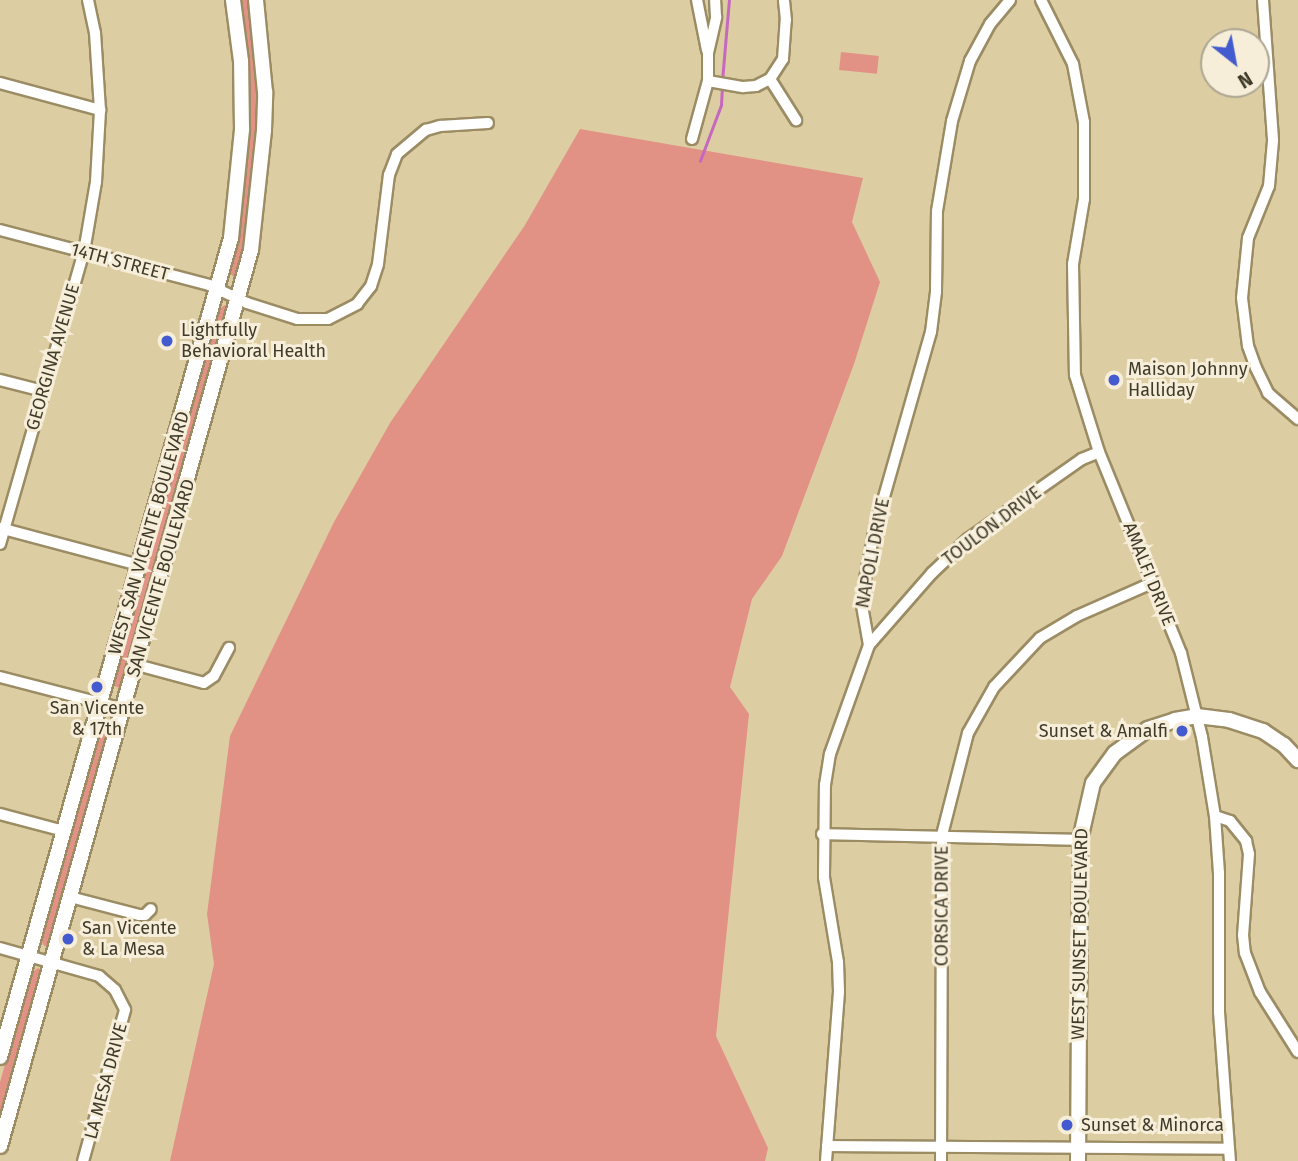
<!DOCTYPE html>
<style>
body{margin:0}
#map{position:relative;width:1298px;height:1161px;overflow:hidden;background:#ddcda2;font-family:"Fira Sans",sans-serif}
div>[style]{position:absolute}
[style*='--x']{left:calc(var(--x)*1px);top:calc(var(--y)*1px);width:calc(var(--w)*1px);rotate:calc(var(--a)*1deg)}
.green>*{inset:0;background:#e29285;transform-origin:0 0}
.stream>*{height:2.5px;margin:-1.25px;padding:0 1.25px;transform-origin:1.25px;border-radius:1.25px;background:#c668be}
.roads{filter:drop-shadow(2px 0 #9b8c64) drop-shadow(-2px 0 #9b8c64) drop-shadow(0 2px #9b8c64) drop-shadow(0 -2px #9b8c64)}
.minor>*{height:10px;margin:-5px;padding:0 5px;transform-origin:5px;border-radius:5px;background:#fff}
.major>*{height:14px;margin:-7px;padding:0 7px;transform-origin:7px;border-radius:7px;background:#fff}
.dots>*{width:19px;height:19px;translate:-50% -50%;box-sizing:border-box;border:4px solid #f6eed9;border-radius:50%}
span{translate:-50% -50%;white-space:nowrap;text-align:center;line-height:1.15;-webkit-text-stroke:6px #f6eed9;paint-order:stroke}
.street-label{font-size:18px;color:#403a29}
.poi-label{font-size:18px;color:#403a29}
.left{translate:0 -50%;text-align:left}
.right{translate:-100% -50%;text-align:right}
.north{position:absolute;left:1200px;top:28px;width:70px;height:70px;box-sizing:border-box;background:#f6eed9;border:2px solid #ada693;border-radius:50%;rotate:149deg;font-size:19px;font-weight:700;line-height:28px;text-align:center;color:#403a29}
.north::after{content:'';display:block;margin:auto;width:24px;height:32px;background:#445bcf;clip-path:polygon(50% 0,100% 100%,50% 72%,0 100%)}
</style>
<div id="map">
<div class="green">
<i style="clip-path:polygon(238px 0,251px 0,259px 74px,259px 157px,250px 226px,237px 276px,234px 277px,228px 272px,240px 205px)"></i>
<i style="left:841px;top:52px;width:38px;height:18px;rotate:6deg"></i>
<i style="clip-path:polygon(580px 129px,863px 178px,852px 222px,880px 282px,854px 364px,782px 556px,752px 599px,730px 687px,749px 714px,716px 1036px,768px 1148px,765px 1161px,170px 1161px,214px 964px,207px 914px,230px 736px,334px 522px,390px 423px,525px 225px)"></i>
<i style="clip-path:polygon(225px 305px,229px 307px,124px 690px,112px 685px,217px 310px)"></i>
<i style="clip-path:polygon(109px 720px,112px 723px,50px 945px,44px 946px,40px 938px,100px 727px)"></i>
<i style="clip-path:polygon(38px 968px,43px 971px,0 1131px,0 1082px,31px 973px)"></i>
</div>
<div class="stream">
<i style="--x:722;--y:81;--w:81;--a:-85.1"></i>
<i style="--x:700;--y:161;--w:60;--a:-69.4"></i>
<i style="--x:721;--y:105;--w:17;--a:-87"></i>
</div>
<div class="roads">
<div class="minor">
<i style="--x:697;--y:0;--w:51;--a:78.7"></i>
<i style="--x:1041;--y:0;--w:72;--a:63.4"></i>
<i style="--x:1073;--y:64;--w:59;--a:79.3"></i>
<i style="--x:1084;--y:122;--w:77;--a:90"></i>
<i style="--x:1084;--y:199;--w:66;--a:99.6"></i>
<i style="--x:1073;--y:264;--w:111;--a:89"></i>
<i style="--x:1075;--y:375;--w:81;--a:72.7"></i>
<i style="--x:1099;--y:452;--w:217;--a:67.8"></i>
<i style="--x:1181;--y:653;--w:87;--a:76"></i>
<i style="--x:1202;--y:737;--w:80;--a:80.7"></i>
<i style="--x:1215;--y:816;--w:57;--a:86"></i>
<i style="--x:1219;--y:873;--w:139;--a:90"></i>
<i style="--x:1219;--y:1012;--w:149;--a:85.8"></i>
<i style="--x:1263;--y:0;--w:141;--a:85.9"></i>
<i style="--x:1273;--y:141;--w:45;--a:95.1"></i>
<i style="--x:1269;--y:186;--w:56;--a:112"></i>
<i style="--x:1248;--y:238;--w:60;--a:95.7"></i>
<i style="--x:1242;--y:298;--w:48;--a:82.9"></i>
<i style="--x:1248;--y:346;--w:23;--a:70"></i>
<i style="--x:1256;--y:368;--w:28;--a:64"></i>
<i style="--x:1268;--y:393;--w:40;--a:41"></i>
<i style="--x:770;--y:79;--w:49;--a:57.6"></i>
<i style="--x:708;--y:81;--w:36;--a:10"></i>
<i style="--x:743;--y:87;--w:13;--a:-4"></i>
<i style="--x:756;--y:86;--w:16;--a:-27"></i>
<i style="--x:770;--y:79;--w:24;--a:-57"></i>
<i style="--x:783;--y:59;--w:39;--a:-86"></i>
<i style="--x:786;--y:20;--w:20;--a:-96"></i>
<i style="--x:0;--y:83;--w:104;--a:15.1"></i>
<i style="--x:692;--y:139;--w:60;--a:-74.6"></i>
<i style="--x:708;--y:81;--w:28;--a:-90"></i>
<i style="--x:708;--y:53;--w:37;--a:-77"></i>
<i style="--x:716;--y:17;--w:17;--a:-93"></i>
<i style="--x:0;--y:230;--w:216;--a:14.7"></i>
<i style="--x:209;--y:285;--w:42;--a:25.3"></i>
<i style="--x:247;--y:303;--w:52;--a:17.7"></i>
<i style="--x:297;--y:319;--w:31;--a:0"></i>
<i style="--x:328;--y:319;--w:33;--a:-27"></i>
<i style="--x:357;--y:304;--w:23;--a:-52"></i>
<i style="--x:371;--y:286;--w:23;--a:-72"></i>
<i style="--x:378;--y:264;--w:90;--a:-83"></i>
<i style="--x:389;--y:175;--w:22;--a:-69"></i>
<i style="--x:397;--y:154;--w:38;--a:-40"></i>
<i style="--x:426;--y:130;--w:15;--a:-16"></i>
<i style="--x:440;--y:126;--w:48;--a:-3.6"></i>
<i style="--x:0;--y:380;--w:44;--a:14.3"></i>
<i style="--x:0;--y:528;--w:144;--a:14.9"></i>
<i style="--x:0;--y:544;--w:304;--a:-74"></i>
<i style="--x:84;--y:252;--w:71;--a:-80.3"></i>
<i style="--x:96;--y:182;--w:72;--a:-86.8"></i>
<i style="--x:100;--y:110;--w:77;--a:-93.7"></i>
<i style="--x:95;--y:33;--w:34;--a:-102"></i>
<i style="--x:869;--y:645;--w:96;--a:-48.8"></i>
<i style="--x:932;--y:573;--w:50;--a:-43.4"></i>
<i style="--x:968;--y:539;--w:139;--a:-35.1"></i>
<i style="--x:1082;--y:459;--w:18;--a:-22"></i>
<i style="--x:137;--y:665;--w:69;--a:15"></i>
<i style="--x:204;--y:683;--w:12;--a:-35"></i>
<i style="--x:214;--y:676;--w:32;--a:-62"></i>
<i style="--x:0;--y:677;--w:128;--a:14.5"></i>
<i style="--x:0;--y:814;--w:66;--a:14.9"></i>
<i style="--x:1215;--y:816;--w:16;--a:18"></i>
<i style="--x:1230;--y:821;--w:26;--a:51"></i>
<i style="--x:1246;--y:841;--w:13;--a:77"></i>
<i style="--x:1249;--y:854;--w:81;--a:94.2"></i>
<i style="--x:1243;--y:935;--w:18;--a:84"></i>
<i style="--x:1245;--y:953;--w:42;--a:69"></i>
<i style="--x:1260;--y:992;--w:71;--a:57.7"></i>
<i style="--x:822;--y:834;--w:258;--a:1.3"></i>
<i style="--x:70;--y:897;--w:71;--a:14.6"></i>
<i style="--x:139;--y:915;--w:6;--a:0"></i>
<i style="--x:145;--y:915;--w:8;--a:-45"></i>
<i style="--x:0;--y:948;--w:103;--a:15.8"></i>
<i style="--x:99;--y:976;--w:21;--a:41"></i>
<i style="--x:115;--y:990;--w:22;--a:63"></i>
<i style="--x:125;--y:1010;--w:157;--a:105.5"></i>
<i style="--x:827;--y:1146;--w:402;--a:0.4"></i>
<i style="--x:826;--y:1161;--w:170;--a:-85.6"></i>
<i style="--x:839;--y:991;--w:29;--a:-92"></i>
<i style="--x:838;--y:962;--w:86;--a:-99.4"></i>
<i style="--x:824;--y:877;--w:92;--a:-89.4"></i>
<i style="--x:825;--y:785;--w:31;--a:-81"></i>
<i style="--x:830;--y:754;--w:116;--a:-70.3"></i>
<i style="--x:869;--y:645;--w:46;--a:-100.1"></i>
<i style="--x:861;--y:600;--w:69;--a:-79.2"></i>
<i style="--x:874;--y:532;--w:208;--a:-74.1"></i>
<i style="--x:931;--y:332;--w:40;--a:-82.9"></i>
<i style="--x:936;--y:292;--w:81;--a:-89.3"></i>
<i style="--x:937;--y:211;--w:91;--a:-80.5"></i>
<i style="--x:952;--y:121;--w:63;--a:-73.3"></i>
<i style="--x:970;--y:61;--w:42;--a:-61.6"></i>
<i style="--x:990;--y:24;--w:31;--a:-50"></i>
<i style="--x:941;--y:1161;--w:326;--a:-89.8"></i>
<i style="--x:942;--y:835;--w:105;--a:-75.7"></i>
<i style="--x:968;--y:733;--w:53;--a:-60.5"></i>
<i style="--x:994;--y:687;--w:67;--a:-46.8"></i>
<i style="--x:1040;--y:638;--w:43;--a:-30.7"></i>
<i style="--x:1077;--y:616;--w:84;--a:-23.8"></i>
</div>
<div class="major">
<i style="--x:0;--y:1057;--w:851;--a:-74.25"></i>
<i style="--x:231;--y:238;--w:110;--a:-84.2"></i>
<i style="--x:242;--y:129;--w:68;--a:-90.8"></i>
<i style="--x:241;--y:61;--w:62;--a:-97.5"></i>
<i style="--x:0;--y:1146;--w:930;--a:-74.35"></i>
<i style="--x:251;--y:250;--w:121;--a:-83.8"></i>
<i style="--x:264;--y:130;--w:38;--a:-88"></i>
<i style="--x:265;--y:92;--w:92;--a:-95.6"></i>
<i style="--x:1078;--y:1161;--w:321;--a:-89.6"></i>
<i style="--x:1080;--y:840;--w:58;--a:-77.2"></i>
<i style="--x:1093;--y:783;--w:37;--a:-54"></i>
<i style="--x:1115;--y:753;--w:41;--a:-36"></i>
<i style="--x:1148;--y:729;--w:28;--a:-18"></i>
<i style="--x:1175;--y:720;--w:22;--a:-10"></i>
<i style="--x:1197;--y:716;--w:32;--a:7"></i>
<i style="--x:1229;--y:720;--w:36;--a:18"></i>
<i style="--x:1263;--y:731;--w:25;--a:34"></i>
<i style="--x:1284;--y:745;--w:21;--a:47"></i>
</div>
</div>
<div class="dots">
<i style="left:167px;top:341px;background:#445bcf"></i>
<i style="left:1114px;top:380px;background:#445bcf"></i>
<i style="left:97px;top:687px;background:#445bcf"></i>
<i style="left:1182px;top:731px;background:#445bcf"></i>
<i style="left:68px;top:939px;background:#445bcf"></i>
<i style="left:1067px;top:1125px;background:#445bcf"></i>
</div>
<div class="street-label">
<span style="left:120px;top:262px;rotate:15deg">14TH STREET</span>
<span style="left:53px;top:357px;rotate:-74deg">GEORGINA AVENUE</span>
<span style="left:992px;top:526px;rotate:-37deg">TOULON DRIVE</span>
<span style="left:149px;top:533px;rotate:-74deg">WEST SAN VICENTE BOULEVARD</span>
<span style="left:873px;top:553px;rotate:-79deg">NAPOLI DRIVE</span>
<span style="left:1149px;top:574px;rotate:68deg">AMALFI DRIVE</span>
<span style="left:161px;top:578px;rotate:-74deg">SAN VICENTE BOULEVARD</span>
<span style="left:942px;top:906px;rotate:-90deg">CORSICA DRIVE</span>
<span style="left:1080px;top:934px;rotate:-89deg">WEST SUNSET BOULEVARD</span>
<span style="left:106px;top:1081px;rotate:-75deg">LA MESA DRIVE</span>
</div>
<div class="poi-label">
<span class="left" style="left:181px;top:341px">Lightfully<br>Behavioral Health</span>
<span class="left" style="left:1128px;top:380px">Maison Johnny<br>Halliday</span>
<span style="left:97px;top:719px">San Vicente<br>&amp; 17th</span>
<span class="right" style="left:1168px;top:731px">Sunset &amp; Amalfi</span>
<span class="left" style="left:82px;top:939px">San Vicente<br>&amp; La Mesa</span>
<span class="left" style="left:1081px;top:1125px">Sunset &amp; Minorca</span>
</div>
<div class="north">N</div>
</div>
